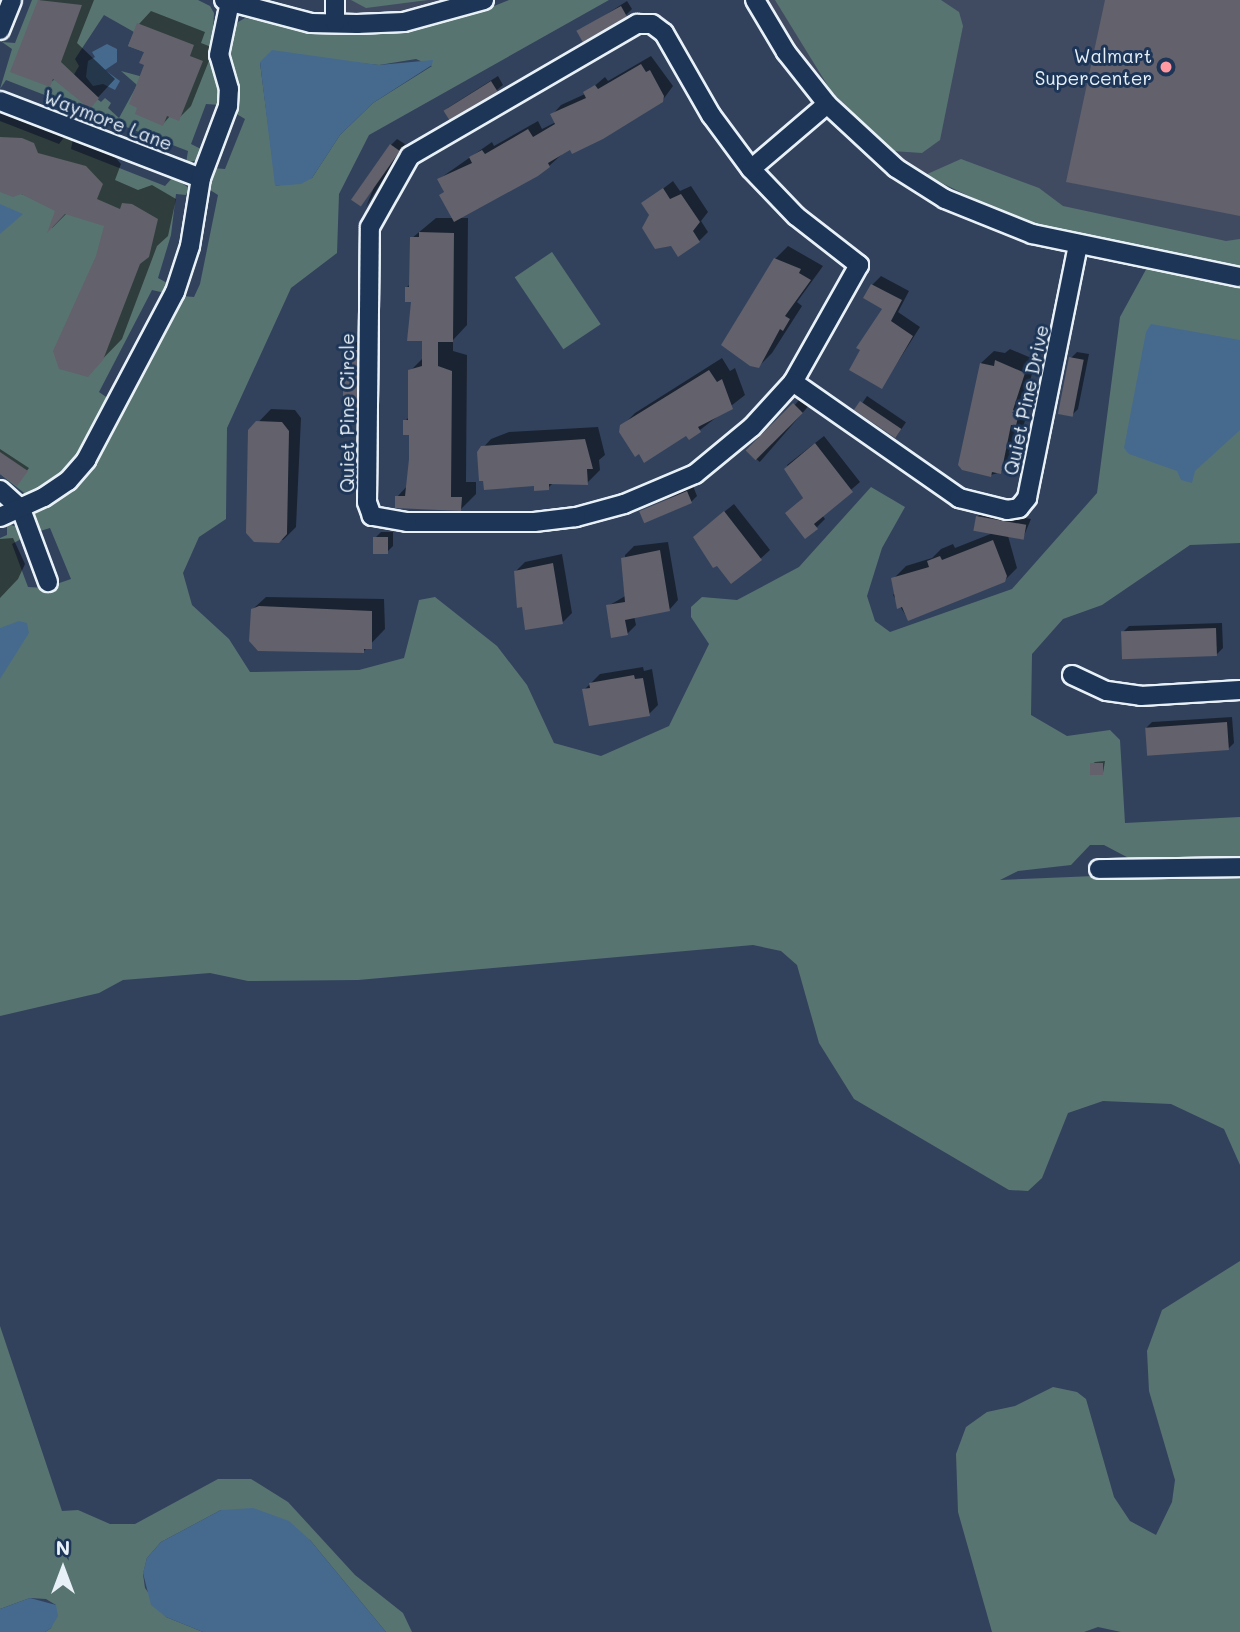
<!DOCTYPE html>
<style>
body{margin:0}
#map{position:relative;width:1240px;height:1632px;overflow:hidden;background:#32425d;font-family:Mali,sans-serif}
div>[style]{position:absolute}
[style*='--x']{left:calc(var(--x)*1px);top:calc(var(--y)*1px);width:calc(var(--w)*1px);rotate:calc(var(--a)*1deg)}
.built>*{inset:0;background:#404b62}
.green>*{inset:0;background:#587471;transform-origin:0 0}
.water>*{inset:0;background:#466a8e}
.shadow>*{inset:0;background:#0007;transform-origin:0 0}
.building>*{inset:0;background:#62616c;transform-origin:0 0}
.roads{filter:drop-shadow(2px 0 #e8f1f8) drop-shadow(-2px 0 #e8f1f8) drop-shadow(0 2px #e8f1f8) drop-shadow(0 -2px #e8f1f8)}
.minor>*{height:18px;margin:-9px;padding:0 9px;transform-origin:9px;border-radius:9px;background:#1d3557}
.dots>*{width:19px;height:19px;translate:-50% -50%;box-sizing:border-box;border:4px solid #1d3557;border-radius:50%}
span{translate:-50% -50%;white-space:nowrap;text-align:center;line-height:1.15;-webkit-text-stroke:6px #1d3557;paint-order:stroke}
.poi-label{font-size:19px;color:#e8f1f8}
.right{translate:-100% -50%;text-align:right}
.street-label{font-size:19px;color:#e8f1f8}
.north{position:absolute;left:28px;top:1534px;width:70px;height:70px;-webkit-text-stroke:5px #1d3557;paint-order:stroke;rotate:0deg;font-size:19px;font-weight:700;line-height:28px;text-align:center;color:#e8f1f8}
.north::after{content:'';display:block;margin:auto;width:24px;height:32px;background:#e8f1f8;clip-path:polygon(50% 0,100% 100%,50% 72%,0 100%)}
</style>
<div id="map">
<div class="built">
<i style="clip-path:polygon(336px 0,481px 0,458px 8px,335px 22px)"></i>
<i style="clip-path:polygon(755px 0,1240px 0,1240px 273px,989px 218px,861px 140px)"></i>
</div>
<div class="green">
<i style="clip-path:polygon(evenodd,32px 0,198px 0,210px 6px,214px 13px,211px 61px,220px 89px,220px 105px,206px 104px,191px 144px,201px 149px,198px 160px,186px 163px,188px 151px,85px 111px,80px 121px,71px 118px,73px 106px,6px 80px,0 89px,12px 49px,2px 42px,15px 43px,32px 0,104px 15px,134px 32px,128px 46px,144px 52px,148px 66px,143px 77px,121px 71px,137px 85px,119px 118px,108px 108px,111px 103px,105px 98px,101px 102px,72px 78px,79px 66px,75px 59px,104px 15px)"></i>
<i style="clip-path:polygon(351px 0,428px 0,366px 8px)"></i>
<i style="clip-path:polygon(evenodd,509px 0,609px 0,369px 135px,339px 194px,337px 253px,291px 288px,227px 428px,226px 519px,199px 537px,183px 573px,192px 605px,229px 639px,250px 672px,359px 670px,404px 658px,419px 600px,435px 597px,497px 646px,527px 685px,554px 743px,601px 756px,669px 726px,709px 644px,691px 617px,691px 607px,702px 597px,737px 600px,799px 567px,871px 487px,905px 507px,882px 548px,867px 596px,875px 621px,890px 632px,1012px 589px,1097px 493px,1120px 317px,1149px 264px,1240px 282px,1240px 543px,1190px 545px,1102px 605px,1063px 619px,1032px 654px,1031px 715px,1067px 736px,1110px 730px,1120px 740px,1125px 823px,1240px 817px,1240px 859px,1140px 864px,1104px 845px,1090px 845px,1071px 865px,1018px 871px,1000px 880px,1240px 870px,1240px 1165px,1224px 1129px,1171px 1104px,1103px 1101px,1068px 1113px,1042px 1178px,1028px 1191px,1009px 1190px,854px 1099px,819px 1043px,797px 965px,781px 951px,753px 945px,358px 980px,248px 981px,210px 973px,123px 980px,99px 993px,0 1016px,0 538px,7px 535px,7px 524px,18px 527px,21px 539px,12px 544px,28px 587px,45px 588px,71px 579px,50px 528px,37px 532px,34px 514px,99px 455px,182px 296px,194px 297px,200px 284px,218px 195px,207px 188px,213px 168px,225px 169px,245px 119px,235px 113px,238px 91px,228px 45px,233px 25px,245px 18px,302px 29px,379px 33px,472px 15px,509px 0,301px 57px,379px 65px,416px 59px,432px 66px,373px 103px,340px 135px,312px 178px,276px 186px,260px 63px,301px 57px)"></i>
<i style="clip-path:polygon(775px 0,941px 0,959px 12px,963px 26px,940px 140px,922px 153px,892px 151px,831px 91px)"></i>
<i style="clip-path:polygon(0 121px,59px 144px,66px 135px,73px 139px,71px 149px,165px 186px,173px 177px,189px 188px,186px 195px,176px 194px,171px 235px,158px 278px,169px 284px,165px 293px,152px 290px,99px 392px,109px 399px,82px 450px,56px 479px,28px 496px,0 474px)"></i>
<i style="clip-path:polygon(961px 159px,1039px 188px,1063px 206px,1226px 241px,1240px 239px,1240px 266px,1019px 220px,925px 175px)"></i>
<i style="left:552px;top:252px;width:87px;height:45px;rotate:56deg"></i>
<i style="clip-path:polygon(1240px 1261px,1240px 1632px,1121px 1632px,1098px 1627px,1084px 1632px,992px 1632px,958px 1512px,956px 1454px,966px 1427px,987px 1412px,1015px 1406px,1053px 1387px,1077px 1392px,1086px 1399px,1114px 1497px,1130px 1521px,1156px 1535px,1172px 1502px,1175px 1480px,1149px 1391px,1147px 1351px,1162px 1310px)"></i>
<i style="clip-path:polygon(0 1326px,62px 1511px,78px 1510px,110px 1524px,135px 1524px,218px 1479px,251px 1479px,288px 1502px,355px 1575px,403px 1613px,412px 1632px,386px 1632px,310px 1540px,221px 1510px,161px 1542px,147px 1558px,143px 1574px,145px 1588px,166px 1617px,203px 1632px,45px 1632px,51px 1628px,56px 1605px,46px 1599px,30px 1598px,0 1609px)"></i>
</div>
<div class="water">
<i style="clip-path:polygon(107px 44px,117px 49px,117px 62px,105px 70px,120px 81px,115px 90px,103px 84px,93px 86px,86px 77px,88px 61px,95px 57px,92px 52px)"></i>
<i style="clip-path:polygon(272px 50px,379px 65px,433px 60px,432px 65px,373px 103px,340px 135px,312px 178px,301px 184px,275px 186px,260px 62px)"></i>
<i style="clip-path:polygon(0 204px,23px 214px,0 234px)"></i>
<i style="clip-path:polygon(1151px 324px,1240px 340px,1240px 430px,1195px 471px,1192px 483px,1181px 480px,1177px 471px,1129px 454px,1124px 448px,1146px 332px)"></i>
<i style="clip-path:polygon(19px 621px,27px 623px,29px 633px,0 679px,0 628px)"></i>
<i style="clip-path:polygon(253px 1508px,289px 1521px,310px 1540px,386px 1632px,203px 1632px,166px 1617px,151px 1605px,143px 1573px,147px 1558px,161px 1542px,221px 1510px)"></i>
<i style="clip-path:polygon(30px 1598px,56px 1605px,58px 1616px,51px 1628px,45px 1632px,0 1632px,0 1609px)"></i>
</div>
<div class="shadow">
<i style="clip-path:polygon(40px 0,94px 0,77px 43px,115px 79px,90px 106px,55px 79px,49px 84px,12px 71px)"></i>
<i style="clip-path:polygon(627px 1px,632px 9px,626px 15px,579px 32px)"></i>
<i style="clip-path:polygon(151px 11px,205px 32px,201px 43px,214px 48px,191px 106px,179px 118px,171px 115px,163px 124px,146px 51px,130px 45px,139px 24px)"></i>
<i style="clip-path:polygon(651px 56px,673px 86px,662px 101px,570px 147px,549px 166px,457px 218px,468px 218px,467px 325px,453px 340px,453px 351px,467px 355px,466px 482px,476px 482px,476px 494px,461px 509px,397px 497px,408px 485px,411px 433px,405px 421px,410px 416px,410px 371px,424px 357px,424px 340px,406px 288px,411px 283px,412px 238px,436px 218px,454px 218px,439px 179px,492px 142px,494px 146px,538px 121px,542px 129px,556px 122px,552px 115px,561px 105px,585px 94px,605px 77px,608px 81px)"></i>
<i style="clip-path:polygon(498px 76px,503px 85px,497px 90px,446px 109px)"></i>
<i style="clip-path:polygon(0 109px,53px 124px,57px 134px,106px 147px,121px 164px,115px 180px,138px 190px,152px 185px,176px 199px,168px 236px,157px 246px,122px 339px,87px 375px,98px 257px,106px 225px,67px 213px,52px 228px,57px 210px,48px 203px,0 187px)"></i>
<i style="clip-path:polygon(397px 139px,405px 144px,366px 207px,391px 145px)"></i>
<i style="clip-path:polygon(673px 181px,680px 191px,691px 186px,708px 212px,701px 221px,708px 232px,699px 241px,651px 215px,643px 204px)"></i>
<i style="clip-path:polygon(788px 246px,823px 266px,797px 302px,802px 306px,772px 353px,759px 366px,775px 259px)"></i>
<i style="clip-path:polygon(881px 276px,909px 291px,898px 312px,920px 327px,882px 387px,885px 308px,872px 285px)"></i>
<i style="clip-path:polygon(354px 342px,366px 342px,365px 412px,356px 422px,345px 351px)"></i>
<i style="clip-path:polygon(1010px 349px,1036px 360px,1025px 398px,1031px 399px,1014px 460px,1001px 472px,991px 475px,981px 363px,994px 351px,1005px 353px)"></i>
<i style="clip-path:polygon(1077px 352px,1089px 354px,1078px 409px,1072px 415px,1071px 358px)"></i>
<i style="clip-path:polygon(722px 358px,730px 371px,735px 368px,745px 395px,700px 430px,689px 437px,687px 433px,622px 426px,635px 413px)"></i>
<i style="left:867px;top:396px;width:47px;height:18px;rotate:34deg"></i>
<i style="left:800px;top:399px;width:11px;height:74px;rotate:41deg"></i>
<i style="clip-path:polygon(271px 409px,295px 410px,301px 418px,296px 527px,283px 540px,254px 541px,250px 431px)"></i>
<i style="clip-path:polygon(598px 427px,605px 455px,599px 460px,600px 470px,587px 483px,554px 482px,548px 488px,479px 452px,491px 439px,509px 432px)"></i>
<i style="clip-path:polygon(824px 436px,860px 482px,822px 515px,825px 519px,817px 527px,787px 513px,804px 497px,787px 465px)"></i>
<i style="clip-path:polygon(0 449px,29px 468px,19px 481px,0 472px)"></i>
<i style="clip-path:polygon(693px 486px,697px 496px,691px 502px,641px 513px)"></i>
<i style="clip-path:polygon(734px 504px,770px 550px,760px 559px,718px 563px,704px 528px)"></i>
<i style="clip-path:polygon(983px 511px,1031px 519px,1023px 538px,1008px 536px,1017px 568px,1004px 581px,908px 619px,893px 595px,898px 590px,893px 579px,906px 566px,932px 558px,941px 549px,953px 544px,955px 548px,993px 533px,977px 517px)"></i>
<i style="clip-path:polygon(381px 532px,393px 532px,393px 546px,387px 552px,375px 538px)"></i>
<i style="clip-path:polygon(13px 538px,25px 564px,18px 579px,0 598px,0 539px)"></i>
<i style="clip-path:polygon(668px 542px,678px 600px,670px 609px,634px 616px,636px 625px,627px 634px,608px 606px,627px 595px,625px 555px,634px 546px)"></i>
<i style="clip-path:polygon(562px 554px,572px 613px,563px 622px,523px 605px,515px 572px,525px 562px)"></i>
<i style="clip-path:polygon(266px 597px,384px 599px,385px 629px,363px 652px,253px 609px)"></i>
<i style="clip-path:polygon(1222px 623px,1223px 648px,1217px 654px,1123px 632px,1129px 626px)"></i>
<i style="clip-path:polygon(643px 667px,644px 671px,652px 669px,658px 705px,649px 714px,584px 690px,600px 674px)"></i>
<i style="clip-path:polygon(1232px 717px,1234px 743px,1228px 749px,1146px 728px,1152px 722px)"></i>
<i style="clip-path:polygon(1105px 761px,1103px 773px,1092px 764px,1095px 762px)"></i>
</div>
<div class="building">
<i style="clip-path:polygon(38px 0,82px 5px,61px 62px,99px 98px,90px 109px,53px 79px,50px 87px,10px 72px)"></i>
<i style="clip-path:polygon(1105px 0,1240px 0,1240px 216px,1066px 182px)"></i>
<i style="left:621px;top:6px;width:13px;height:51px;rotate:61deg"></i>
<i style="clip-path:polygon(137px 23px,194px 45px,190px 56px,203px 61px,179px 121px,167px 116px,163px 126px,135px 114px,137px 108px,129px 104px,144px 65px,139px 63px,144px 52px,128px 46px)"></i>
<i style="clip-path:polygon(641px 64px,646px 72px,650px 70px,664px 96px,663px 102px,603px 139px,572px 154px,570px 150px,548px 163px,550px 167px,538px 176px,454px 222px,439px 195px,444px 192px,437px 179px,472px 163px,469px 157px,482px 150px,485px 154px,528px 129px,533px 137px,555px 124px,550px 114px,586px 98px,583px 92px,595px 85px,598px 89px)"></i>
<i style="left:491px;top:81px;width:13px;height:56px;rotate:58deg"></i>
<i style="clip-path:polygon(0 137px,22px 138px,34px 143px,38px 153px,86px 166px,103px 184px,97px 199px,120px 209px,122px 203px,132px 204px,158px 219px,149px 257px,140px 264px,103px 360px,88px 377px,59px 369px,53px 351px,96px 256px,104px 226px,65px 214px,47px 233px,55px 211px,21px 194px,13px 197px,0 192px)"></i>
<i style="left:390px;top:144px;width:12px;height:68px;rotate:35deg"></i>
<i style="clip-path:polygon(663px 188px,670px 199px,681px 194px,700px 222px,693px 231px,700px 242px,678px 257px,671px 246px,655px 249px,642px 228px,649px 215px,641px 203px)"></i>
<i style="clip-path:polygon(419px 232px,454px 233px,453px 342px,438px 342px,438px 366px,452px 371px,451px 497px,462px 497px,461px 511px,395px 508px,395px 496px,405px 496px,409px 459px,409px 435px,403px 435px,403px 420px,408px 420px,408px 370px,422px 366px,422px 341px,407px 341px,411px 302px,405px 302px,405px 287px,409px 287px,410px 237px,419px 237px)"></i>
<i style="clip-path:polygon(774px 258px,801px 269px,799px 273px,811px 280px,785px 316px,790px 319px,783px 331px,780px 329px,759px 368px,750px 366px,721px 345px)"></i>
<i style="clip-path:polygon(871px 284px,902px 300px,891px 321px,913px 336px,882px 389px,849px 370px,860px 350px,856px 348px,882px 309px,863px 298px)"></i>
<i style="left:343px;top:350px;width:14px;height:73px"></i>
<i style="left:1069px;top:357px;width:15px;height:58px;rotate:11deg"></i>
<i style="clip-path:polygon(995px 360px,1025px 373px,1013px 410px,1019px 412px,1016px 426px,1011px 425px,1001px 474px,992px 472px,991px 477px,962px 470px,958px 465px,980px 363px,994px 366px)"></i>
<i style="clip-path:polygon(709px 370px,717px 382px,722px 379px,733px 409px,698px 427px,701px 432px,689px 440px,686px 436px,644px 463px,639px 454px,635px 457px,619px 432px,620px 425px)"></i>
<i style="left:860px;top:401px;width:50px;height:11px;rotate:34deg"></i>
<i style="left:793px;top:403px;width:14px;height:67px;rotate:45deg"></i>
<i style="clip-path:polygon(256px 421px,282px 422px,289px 431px,287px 534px,279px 543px,254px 542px,246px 533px,248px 430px)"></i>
<i style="clip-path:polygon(585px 439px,593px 469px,587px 469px,588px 485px,549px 484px,549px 490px,534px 491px,534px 486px,484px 490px,483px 481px,479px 481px,477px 452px,481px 446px)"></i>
<i style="clip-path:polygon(815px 443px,853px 492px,814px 524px,818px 529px,805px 539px,785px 513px,803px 498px,784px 469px)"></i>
<i style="clip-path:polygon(0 452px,28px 471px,17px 486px,0 474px)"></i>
<i style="left:687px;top:491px;width:13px;height:52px;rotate:67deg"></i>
<i style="clip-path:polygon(724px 511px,762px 560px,731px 584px,717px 566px,713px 568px,693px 537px)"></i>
<i style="left:976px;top:516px;width:51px;height:15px;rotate:10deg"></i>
<i style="left:373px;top:537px;width:15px;height:17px"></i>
<i style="clip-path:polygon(993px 540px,1007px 576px,1005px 582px,908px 621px,902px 607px,897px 609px,891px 578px,929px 567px,927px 561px,940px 556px,942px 560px)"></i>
<i style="clip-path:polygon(660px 550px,670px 611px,625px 620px,628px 635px,611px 638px,606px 605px,625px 602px,621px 558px)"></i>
<i style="clip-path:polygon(553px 563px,563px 624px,525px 630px,522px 607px,517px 608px,514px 571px)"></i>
<i style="clip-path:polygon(259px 606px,372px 611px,372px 649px,364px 649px,364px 653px,258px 651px,249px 641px,251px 609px)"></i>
<i style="left:1216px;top:628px;width:28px;height:95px;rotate:88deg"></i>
<i style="clip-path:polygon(634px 675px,635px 679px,643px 678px,650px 716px,589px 726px,582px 689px,590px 688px,589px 683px)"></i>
<i style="left:1227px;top:722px;width:28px;height:82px;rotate:86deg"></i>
<i style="left:1090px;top:763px;width:13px;height:12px"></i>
</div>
<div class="roads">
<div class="minor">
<i style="--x:224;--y:0;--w:90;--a:14.8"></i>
<i style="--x:311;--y:23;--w:46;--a:1.2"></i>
<i style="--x:357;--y:24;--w:47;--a:-2.4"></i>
<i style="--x:404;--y:22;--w:83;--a:-15.4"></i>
<i style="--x:755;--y:0;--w:61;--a:59.2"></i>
<i style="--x:786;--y:52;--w:66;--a:51.7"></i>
<i style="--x:827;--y:104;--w:94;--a:42.8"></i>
<i style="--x:896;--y:168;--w:58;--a:32.3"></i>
<i style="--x:945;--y:199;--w:94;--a:21.9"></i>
<i style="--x:1032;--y:234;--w:212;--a:11.7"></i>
<i style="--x:335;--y:23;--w:23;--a:-90"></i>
<i style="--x:637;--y:24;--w:15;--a:0"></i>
<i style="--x:652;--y:24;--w:15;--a:37"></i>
<i style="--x:664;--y:33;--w:95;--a:60.2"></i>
<i style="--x:711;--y:115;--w:67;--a:53.5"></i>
<i style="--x:751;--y:169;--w:65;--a:46.2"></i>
<i style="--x:796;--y:216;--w:80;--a:37.9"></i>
<i style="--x:859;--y:265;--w:134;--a:119.4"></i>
<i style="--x:793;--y:382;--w:61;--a:132.3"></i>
<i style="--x:752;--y:427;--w:74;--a:140.5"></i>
<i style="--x:695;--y:474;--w:77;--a:157.1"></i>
<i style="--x:624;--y:504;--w:50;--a:164.8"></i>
<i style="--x:576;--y:517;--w:42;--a:173.2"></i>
<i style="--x:534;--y:522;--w:127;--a:180"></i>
<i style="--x:407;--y:522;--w:36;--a:-170"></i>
<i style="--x:372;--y:516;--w:15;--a:-110"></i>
<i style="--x:367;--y:502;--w:275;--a:-89.4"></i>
<i style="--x:370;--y:227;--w:81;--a:-60.6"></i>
<i style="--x:410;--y:156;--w:263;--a:-30.2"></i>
<i style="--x:0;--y:30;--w:32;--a:-68"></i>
<i style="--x:0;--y:101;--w:215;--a:21"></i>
<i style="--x:751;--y:169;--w:100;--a:-40.5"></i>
<i style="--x:793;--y:382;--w:203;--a:34.9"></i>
<i style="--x:959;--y:498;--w:49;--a:14"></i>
<i style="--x:1007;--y:510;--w:12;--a:-9"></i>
<i style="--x:1019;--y:508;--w:13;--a:-51"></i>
<i style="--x:1027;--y:498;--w:259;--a:-78.6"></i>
<i style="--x:0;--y:490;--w:28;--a:42"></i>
<i style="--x:21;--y:509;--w:78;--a:69.7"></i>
<i style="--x:0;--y:517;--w:48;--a:-24.4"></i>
<i style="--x:44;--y:497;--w:29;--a:-34"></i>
<i style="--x:68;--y:481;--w:28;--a:-49"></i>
<i style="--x:86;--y:460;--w:190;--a:-62.1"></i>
<i style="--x:175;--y:292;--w:48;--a:-71.9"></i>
<i style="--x:190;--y:246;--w:69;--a:-80.8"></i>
<i style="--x:201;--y:178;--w:77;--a:-69.4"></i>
<i style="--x:228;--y:106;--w:17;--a:-87"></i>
<i style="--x:229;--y:89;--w:35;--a:-106"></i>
<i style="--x:219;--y:55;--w:54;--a:-78.3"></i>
<i style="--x:1072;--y:675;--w:38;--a:25"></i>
<i style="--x:1107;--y:691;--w:34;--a:8"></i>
<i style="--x:1141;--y:696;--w:99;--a:-3.5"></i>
<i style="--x:1099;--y:869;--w:141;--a:-0.8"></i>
</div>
</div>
<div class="dots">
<i style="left:1166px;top:67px;background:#ff9aa2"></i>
</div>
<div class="poi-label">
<span class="right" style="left:1152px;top:67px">Walmart<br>Supercenter</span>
</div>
<div class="street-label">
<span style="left:108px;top:120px;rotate:21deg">Waymore Lane</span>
<span style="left:1026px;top:400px;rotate:-78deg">Quiet Pine Drive</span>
<span style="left:347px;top:413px;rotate:-90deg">Quiet Pine Circle</span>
</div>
<div class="north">N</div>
</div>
